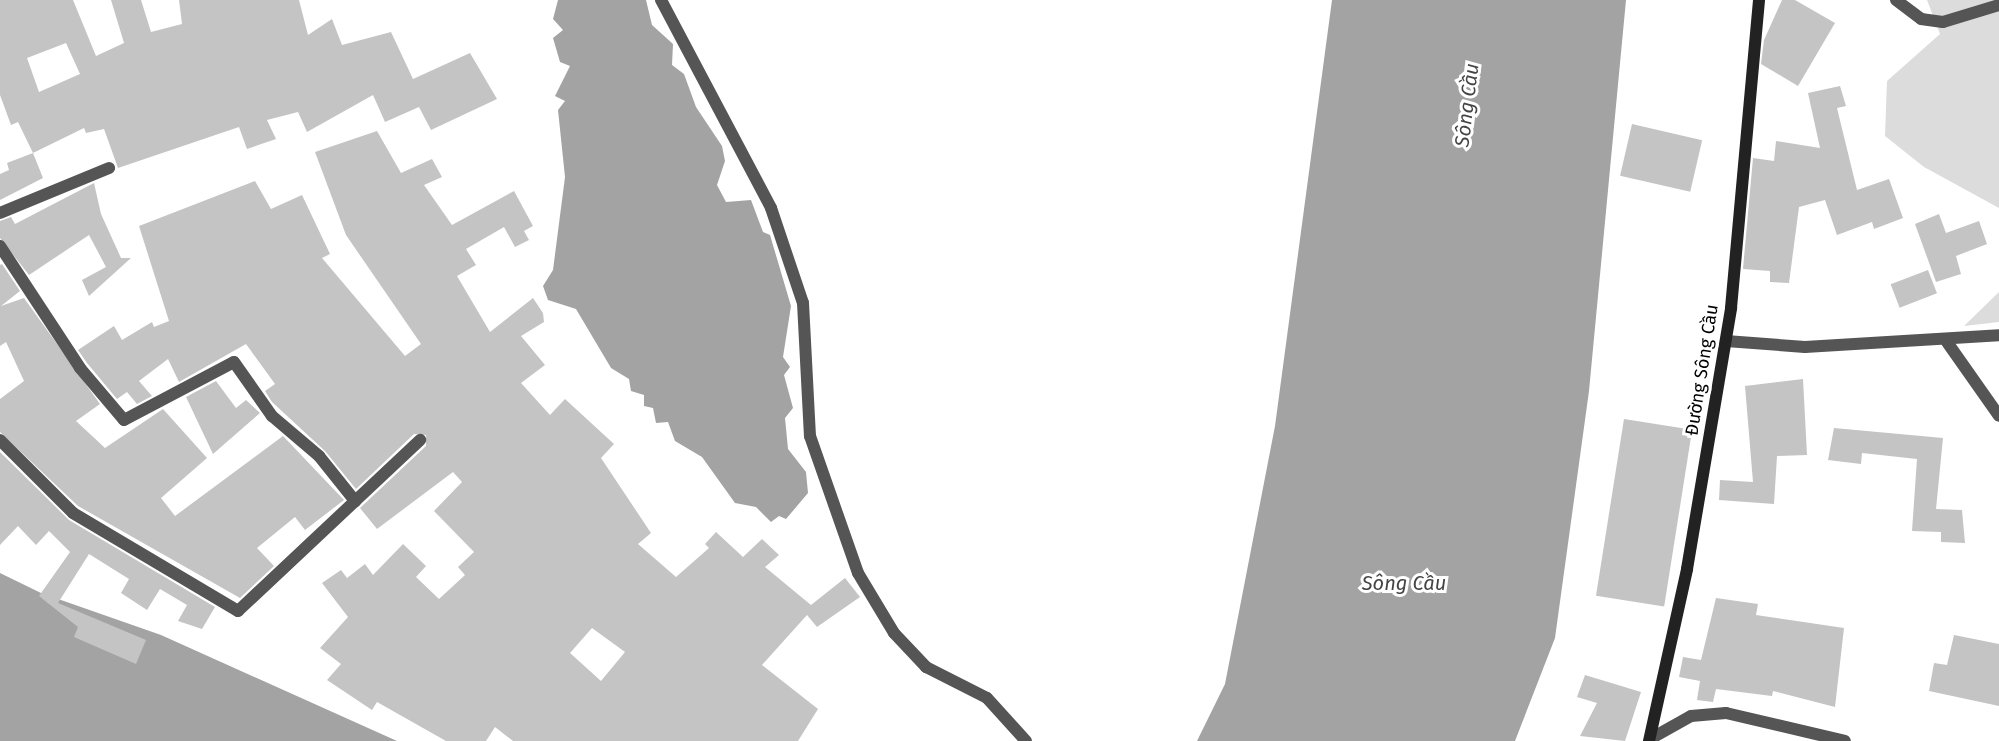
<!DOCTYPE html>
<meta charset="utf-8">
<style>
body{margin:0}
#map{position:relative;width:1999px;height:741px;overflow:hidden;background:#fff;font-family:"Fira Sans",sans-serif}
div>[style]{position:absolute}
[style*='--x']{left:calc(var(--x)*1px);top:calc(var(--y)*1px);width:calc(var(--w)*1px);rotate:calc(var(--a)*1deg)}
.green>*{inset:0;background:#dcdcdc}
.water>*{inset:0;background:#a3a3a3}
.building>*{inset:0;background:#c4c4c4;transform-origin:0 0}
.street>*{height:12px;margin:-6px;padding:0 6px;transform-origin:6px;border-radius:6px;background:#555}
.secondary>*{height:12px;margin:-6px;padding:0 6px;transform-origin:6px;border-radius:6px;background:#222}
span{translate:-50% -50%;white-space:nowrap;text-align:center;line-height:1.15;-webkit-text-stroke:6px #fff;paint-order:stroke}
.street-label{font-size:18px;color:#000}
.water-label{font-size:20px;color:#444;font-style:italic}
</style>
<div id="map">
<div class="green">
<i style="clip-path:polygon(1927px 0,1999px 0,1999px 208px,1924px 167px,1885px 136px,1887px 81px,1940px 34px)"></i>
<i style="clip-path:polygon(1999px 292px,1999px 322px,1964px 326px)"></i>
</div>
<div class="water">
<i style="clip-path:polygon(558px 0,646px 0,652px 25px,673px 44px,672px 65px,684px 74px,696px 107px,722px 146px,725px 161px,717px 185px,726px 202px,751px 200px,763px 232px,770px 235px,791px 306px,783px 357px,790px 367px,784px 375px,793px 408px,785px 418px,788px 449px,806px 472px,808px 493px,786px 519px,779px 516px,771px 522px,756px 507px,735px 503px,702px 457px,675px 441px,668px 422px,656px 423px,653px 408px,644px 406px,644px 395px,631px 391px,629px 379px,611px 368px,576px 309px,548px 300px,543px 286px,553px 270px,565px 177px,558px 110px,565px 101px,555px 96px,570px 66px,560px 62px,553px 38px,563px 30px,553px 19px)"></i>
<i style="clip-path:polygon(1332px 0,1626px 0,1589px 391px,1555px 638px,1515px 741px,1197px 741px,1225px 684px,1275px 426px)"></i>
<i style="clip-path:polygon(0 573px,41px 593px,161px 635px,397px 741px,0 741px)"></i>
</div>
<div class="building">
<i style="clip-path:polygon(evenodd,0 0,73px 0,96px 56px,124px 43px,111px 0,141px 0,151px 32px,182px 24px,179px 0,299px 0,308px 35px,332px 19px,342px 45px,391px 32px,413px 79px,470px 53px,497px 99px,431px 130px,419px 107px,385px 122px,373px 95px,307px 132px,298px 112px,267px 120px,276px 139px,247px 149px,239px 127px,118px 168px,104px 129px,86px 133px,84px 128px,33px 153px,18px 122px,11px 125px,0 95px,0 0,66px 43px,80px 74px,39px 92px,27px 58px,66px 43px)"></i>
<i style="clip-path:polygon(1782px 0,1795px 0,1835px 23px,1798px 86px,1761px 64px,1764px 40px)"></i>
<i style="clip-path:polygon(1840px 86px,1846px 106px,1837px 108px,1857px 190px,1889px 179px,1903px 218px,1874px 229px,1872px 222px,1837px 235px,1825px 200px,1799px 207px,1789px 283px,1770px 282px,1770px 271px,1743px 269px,1753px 158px,1774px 161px,1776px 141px,1820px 148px,1808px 93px)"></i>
<i style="left:1632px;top:124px;width:72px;height:53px;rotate:13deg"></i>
<i style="clip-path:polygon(evenodd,377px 131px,401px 173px,432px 159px,442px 177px,424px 185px,452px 225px,514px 191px,533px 226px,524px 231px,529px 240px,515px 247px,504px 227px,466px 249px,476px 265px,457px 276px,490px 332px,533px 298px,543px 313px,544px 322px,521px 336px,545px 365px,521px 383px,550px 415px,565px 399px,614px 444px,601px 458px,651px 533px,638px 544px,676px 577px,709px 548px,705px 544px,716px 532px,743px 557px,762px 539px,779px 555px,765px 567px,811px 605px,845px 578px,860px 597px,817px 627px,807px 615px,762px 665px,818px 709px,798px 741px,513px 741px,495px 727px,486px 741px,446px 741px,377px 702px,372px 710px,327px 680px,341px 664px,320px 648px,348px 617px,322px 583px,341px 570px,347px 578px,365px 564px,373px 575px,403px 544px,426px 566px,416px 577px,439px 599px,465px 575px,458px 567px,474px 552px,434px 511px,462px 482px,453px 472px,377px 529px,360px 508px,426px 446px,426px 435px,414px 434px,356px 489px,325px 451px,272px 402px,265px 391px,275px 384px,246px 344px,179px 382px,168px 359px,139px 381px,152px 396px,137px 404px,127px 392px,117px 399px,87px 363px,78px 350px,114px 326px,122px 340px,152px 322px,154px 327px,169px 321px,139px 226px,255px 181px,271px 209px,302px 195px,330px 254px,322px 258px,405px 356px,421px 344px,346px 235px,315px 152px,377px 131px,592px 628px,625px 652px,601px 681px,570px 653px,592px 628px)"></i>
<i style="clip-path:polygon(33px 153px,43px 178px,0 200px,0 174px,9px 170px,7px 163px)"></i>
<i style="clip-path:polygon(94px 183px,101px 214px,121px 258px,131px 258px,89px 296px,82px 280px,106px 267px,89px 235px,29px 275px,0 238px,0 221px,11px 217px,15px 224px)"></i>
<i style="clip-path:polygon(1939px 214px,1946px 233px,1979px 221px,1987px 244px,1956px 256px,1961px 274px,1936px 282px,1915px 224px)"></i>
<i style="clip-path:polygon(2px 264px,20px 291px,1px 306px,24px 298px,100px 404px,76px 421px,90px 434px,105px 448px,163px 409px,207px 458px,161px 498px,175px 516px,283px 436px,344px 500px,305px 530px,295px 517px,257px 548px,274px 566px,240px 598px,78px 506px,0 432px,0 399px,24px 381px,6px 342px,0 346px,0 265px)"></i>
<i style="left:1928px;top:270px;width:25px;height:40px;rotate:69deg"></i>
<i style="clip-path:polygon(1803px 379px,1807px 455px,1777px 456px,1774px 504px,1719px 500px,1720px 480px,1753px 482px,1745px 386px)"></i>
<i style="clip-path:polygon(216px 381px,236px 408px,246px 400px,260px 413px,213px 454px,186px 397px)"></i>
<i style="left:1624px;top:419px;width:69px;height:179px;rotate:9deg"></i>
<i style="clip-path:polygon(1834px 428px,1943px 438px,1936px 509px,1962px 510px,1965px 543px,1941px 542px,1941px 532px,1912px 531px,1917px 459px,1862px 453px,1861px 464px,1828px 460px)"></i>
<i style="clip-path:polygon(0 452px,69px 520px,215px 607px,202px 629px,178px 621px,187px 605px,160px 589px,147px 610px,121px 593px,129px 579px,89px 554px,58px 603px,146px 640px,136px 664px,74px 637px,78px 627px,39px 596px,70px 552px,49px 531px,36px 545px,18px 526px,0 545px)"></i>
<i style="clip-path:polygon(1716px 598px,1758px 604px,1756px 615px,1844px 628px,1835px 707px,1773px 691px,1772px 696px,1716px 689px,1713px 702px,1697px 700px,1700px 681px,1679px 677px,1683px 657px,1701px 660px)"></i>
<i style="clip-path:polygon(1954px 635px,1999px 644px,1999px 706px,1929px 691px,1934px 663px,1947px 665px)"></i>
<i style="clip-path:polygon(1585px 675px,1641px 692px,1625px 741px,1580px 736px,1597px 703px,1577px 697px)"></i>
</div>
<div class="street">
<i style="--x:661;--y:0;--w:235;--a:62.1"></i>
<i style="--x:771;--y:208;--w:100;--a:71.4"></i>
<i style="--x:803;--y:303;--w:133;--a:87"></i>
<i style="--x:810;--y:436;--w:145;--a:70.7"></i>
<i style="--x:858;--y:573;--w:70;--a:59"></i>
<i style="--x:894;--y:633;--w:47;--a:46.7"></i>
<i style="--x:926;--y:667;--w:68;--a:26.9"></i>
<i style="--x:987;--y:698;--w:58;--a:47.8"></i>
<i style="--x:1896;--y:0;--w:31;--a:37"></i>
<i style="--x:1921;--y:19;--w:22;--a:8"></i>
<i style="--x:1943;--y:22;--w:59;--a:-16.9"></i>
<i style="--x:0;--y:213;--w:118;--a:-22.4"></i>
<i style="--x:0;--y:246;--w:146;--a:56.7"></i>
<i style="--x:80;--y:368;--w:68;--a:49.8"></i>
<i style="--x:124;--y:420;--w:124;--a:-27.8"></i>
<i style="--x:234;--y:362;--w:66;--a:54.9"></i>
<i style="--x:272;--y:416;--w:62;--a:40.4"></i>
<i style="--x:319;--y:456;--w:58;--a:51.3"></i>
<i style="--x:1726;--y:341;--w:79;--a:4.3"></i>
<i style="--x:1805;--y:347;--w:194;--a:-3.5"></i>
<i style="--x:1947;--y:342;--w:90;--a:54.9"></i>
<i style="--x:0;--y:440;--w:103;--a:45"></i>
<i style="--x:73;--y:513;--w:192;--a:30.7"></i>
<i style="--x:238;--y:611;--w:250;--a:-43.2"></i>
<i style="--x:1650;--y:739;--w:47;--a:-29.3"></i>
<i style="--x:1691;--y:716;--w:35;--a:-5"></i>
<i style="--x:1726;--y:713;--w:122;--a:13.2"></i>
</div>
<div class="secondary">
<i style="--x:1649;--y:741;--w:176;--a:-77.5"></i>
<i style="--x:1687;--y:569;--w:265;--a:-80.4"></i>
<i style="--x:1731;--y:308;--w:309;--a:-84.8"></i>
</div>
<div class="street-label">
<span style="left:1702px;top:370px;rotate:-81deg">Đường Sông Cầu</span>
</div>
<div class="water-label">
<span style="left:1467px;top:105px;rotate:-83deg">Sông Cầu</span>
<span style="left:1404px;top:583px">Sông Cầu</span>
</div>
</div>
